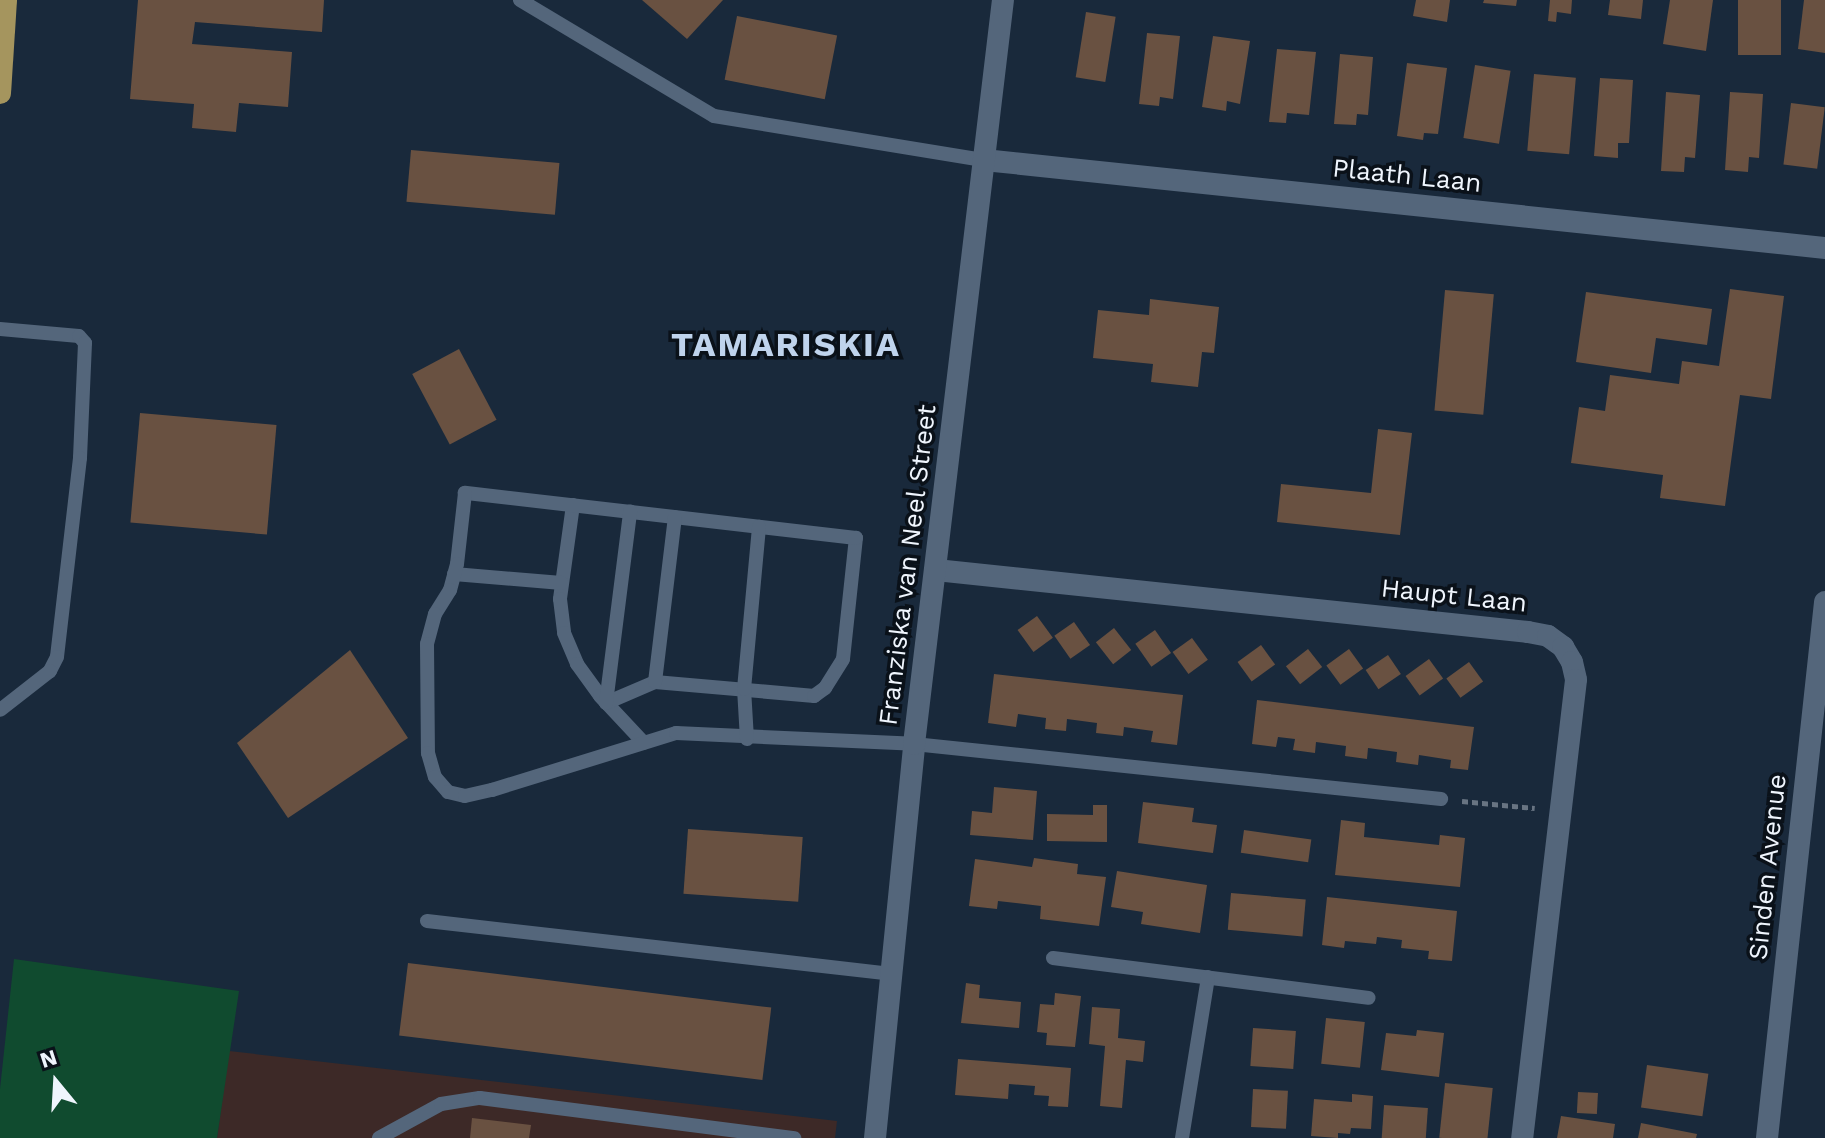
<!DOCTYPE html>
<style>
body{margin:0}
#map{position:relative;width:1825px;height:1138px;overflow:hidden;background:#19293b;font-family:"Work Sans",sans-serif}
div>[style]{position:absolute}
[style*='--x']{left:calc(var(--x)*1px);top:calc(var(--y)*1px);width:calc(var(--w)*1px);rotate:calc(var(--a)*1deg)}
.medical>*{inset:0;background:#3d2927}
.green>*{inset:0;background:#104b2f}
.building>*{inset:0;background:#695141;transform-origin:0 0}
.path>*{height:5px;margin-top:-2.5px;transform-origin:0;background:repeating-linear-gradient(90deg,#687482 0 6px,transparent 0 10px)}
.service>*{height:14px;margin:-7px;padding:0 7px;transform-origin:7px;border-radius:7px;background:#54667b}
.minor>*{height:22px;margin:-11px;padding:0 11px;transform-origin:11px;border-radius:11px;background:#54667b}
.primary>*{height:22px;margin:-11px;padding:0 11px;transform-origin:11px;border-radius:11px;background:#a5955e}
span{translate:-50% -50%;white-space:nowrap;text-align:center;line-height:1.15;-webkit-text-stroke:7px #0a1119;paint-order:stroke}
.street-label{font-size:26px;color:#eff5fd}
.district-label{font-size:34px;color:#bfd3ec;font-weight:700;letter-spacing:2px}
.north{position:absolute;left:16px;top:1042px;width:80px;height:80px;-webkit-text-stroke:6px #0a1119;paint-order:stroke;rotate:342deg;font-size:22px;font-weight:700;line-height:32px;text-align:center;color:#eff5fd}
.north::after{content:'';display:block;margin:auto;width:28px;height:36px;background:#eff5fd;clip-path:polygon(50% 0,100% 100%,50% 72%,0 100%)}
</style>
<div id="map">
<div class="medical">
<i style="clip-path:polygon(229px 1051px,837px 1121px,835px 1138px,217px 1138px)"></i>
</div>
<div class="green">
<i style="clip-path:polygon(14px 959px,239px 991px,217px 1138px,0 1138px,0 1089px)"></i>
</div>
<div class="building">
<i style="clip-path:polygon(138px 0,324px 0,322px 32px,195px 22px,192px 44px,292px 52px,288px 107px,239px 103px,236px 132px,192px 128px,194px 104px,130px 99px)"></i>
<i style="clip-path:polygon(642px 0,723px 0,687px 39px)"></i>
<i style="clip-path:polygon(1416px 0,1450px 0,1447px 22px,1413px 16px)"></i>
<i style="clip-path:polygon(1484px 0,1517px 0,1516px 6px,1483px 3px)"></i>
<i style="clip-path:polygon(1550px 0,1572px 0,1571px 14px,1557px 12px,1556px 22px,1548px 21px)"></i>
<i style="clip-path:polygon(1610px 0,1643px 0,1641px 19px,1608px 15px)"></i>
<i style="clip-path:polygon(1670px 0,1713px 0,1706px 51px,1663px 44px)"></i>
<i style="left:1738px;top:0;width:43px;height:55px"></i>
<i style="clip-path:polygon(1804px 0,1825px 0,1825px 53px,1798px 49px)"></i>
<i style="left:1086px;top:12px;width:30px;height:66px;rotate:9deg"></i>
<i style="left:737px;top:16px;width:102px;height:65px;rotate:11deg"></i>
<i style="clip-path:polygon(1147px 33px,1180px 36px,1173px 99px,1160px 97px,1159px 106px,1139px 104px)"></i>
<i style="clip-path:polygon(1213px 36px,1250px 41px,1240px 104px,1227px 101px,1226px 111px,1202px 107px)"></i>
<i style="clip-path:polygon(1277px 49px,1316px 52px,1309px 115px,1287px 113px,1286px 123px,1269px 122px)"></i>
<i style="clip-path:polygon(1340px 54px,1373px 57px,1368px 115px,1357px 114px,1356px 125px,1334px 124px)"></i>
<i style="clip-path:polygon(1407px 63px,1447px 68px,1438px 134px,1424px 133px,1423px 140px,1397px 136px)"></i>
<i style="left:1475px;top:65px;width:36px;height:74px;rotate:9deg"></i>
<i style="left:1534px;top:74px;width:42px;height:77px;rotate:5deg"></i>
<i style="clip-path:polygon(1600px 78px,1633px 80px,1629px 143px,1618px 143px,1618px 158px,1594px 156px)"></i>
<i style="clip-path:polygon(1666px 92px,1700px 95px,1695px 158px,1685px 157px,1684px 172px,1661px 171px)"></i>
<i style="clip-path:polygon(1730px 92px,1763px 94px,1759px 158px,1749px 157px,1748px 172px,1725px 170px)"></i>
<i style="left:1791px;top:103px;width:34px;height:62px;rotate:7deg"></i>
<i style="left:411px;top:150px;width:149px;height:52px;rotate:5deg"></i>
<i style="clip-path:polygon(1730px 289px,1784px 296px,1771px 399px,1740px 395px,1725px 506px,1660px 498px,1663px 475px,1571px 463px,1579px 407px,1605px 411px,1610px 375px,1679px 384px,1682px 361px,1719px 366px)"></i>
<i style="left:1445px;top:290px;width:49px;height:121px;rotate:5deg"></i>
<i style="clip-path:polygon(1586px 292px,1712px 309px,1707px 345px,1656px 338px,1651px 373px,1576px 362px)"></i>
<i style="clip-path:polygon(1150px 299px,1219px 307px,1214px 353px,1202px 352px,1198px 387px,1151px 382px,1153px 364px,1093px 358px,1098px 310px,1149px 315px)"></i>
<i style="left:459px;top:349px;width:80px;height:53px;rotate:62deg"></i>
<i style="left:140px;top:413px;width:137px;height:110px;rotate:5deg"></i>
<i style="clip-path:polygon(1378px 429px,1412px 433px,1400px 535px,1277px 522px,1281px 484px,1371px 493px)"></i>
<i style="left:1037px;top:616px;width:27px;height:24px;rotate:54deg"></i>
<i style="left:1074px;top:622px;width:28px;height:24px;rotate:55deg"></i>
<i style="left:1114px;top:628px;width:28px;height:23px;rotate:52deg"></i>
<i style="left:1155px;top:630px;width:28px;height:24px;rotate:55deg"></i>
<i style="left:1192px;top:638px;width:27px;height:24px;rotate:54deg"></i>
<i style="left:1261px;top:645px;width:24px;height:29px;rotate:54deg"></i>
<i style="left:1308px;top:649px;width:23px;height:28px;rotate:52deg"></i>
<i style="left:1349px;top:649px;width:24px;height:28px;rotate:54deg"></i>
<i style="clip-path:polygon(350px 650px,408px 738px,288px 818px,237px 743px)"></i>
<i style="left:1388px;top:655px;width:23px;height:27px;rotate:56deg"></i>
<i style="left:1429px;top:659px;width:24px;height:29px;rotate:54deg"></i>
<i style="left:1469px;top:662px;width:24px;height:28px;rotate:54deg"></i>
<i style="clip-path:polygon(994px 674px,1183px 695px,1177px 745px,1151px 742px,1153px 731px,1124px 727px,1123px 736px,1096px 733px,1097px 723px,1067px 719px,1066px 731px,1045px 729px,1046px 718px,1018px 714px,1016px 727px,988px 723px)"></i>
<i style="clip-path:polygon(1257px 700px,1474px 727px,1468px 770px,1450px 768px,1451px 760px,1419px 755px,1418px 765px,1396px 762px,1397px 752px,1368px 748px,1367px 759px,1345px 756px,1346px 746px,1316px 742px,1315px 753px,1293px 750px,1295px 739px,1278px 737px,1276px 747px,1252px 744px)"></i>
<i style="clip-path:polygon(994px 787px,1037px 791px,1033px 840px,970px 835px,972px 811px,992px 813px)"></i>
<i style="clip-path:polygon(1143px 802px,1194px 808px,1192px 822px,1217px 825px,1213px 853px,1138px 843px)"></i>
<i style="clip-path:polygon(1093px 805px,1107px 805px,1107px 842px,1047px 841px,1047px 814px,1093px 815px)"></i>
<i style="clip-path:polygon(1341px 820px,1365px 823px,1364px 837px,1439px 845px,1440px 835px,1465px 838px,1460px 887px,1335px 875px)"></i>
<i style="left:688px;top:829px;width:115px;height:65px;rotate:4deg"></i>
<i style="left:1244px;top:830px;width:68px;height:23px;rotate:8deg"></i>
<i style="clip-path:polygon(1034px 858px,1078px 864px,1077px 874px,1106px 877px,1099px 926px,1040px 919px,1041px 906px,998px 901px,997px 909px,969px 906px,975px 859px,1032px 867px)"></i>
<i style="clip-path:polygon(1117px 871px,1207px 885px,1200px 933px,1141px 924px,1143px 912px,1111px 907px)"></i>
<i style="left:1231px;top:893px;width:75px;height:37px;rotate:5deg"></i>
<i style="clip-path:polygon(1327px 897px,1457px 911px,1452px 961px,1428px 959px,1429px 951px,1401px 948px,1402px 940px,1377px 937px,1376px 944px,1345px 941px,1344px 948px,1322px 945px)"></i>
<i style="left:408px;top:963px;width:366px;height:73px;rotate:7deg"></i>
<i style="clip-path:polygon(966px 983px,980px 985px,979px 998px,1021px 1002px,1019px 1028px,961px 1023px)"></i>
<i style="clip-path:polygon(1055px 993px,1081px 996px,1075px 1047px,1046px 1045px,1047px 1033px,1037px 1032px,1040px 1004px,1054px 1005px)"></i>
<i style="clip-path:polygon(1092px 1007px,1120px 1009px,1118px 1038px,1145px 1041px,1143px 1062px,1126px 1060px,1122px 1108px,1100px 1106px,1105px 1046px,1089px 1044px)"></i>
<i style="left:1326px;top:1018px;width:39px;height:46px;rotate:6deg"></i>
<i style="left:1253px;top:1028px;width:43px;height:38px;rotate:4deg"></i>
<i style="clip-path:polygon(1417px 1030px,1444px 1033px,1439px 1077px,1381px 1070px,1386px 1033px,1416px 1036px)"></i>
<i style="clip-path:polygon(958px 1059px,1071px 1068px,1068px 1107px,1048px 1106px,1049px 1096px,1034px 1095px,1035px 1086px,1009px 1084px,1008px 1099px,955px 1095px)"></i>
<i style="left:1647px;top:1065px;width:62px;height:43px;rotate:8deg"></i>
<i style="left:1445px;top:1083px;width:48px;height:55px;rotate:6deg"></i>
<i style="left:1253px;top:1089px;width:35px;height:38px;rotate:3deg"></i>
<i style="left:1578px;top:1092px;width:20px;height:21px;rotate:3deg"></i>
<i style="clip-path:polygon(1352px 1094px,1373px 1096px,1371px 1129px,1351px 1128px,1350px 1134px,1338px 1133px,1338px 1138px,1311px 1136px,1314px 1099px,1352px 1102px)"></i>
<i style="left:1384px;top:1105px;width:44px;height:33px;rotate:4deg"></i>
<i style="clip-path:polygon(1561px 1116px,1615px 1124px,1613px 1138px,1557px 1138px)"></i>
<i style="clip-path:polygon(472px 1118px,531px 1125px,529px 1138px,470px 1138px)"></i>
<i style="clip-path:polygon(1641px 1123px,1697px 1134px,1696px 1138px,1638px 1138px)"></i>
</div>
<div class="path">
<i style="--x:1462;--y:801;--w:73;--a:5.5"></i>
</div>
<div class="service">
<i style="--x:520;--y:0;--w:226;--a:30.9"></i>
<i style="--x:714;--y:116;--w:274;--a:9.3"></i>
<i style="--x:0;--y:329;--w:79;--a:5.1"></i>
<i style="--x:79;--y:336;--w:9;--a:49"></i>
<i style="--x:85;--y:343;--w:115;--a:92.5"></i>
<i style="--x:80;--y:458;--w:200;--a:96.6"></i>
<i style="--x:57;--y:657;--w:16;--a:117"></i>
<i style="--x:50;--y:671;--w:63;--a:142"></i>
<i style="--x:573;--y:505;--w:95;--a:97.9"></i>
<i style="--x:560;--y:599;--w:34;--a:83"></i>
<i style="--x:564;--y:633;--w:34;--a:67"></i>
<i style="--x:577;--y:664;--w:39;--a:54"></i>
<i style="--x:600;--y:696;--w:64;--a:46.9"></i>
<i style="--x:454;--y:574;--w:108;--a:4.8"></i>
<i style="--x:655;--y:682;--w:160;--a:5"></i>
<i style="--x:814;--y:696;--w:14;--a:-36"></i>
<i style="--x:825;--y:688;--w:34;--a:-58"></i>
<i style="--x:843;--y:659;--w:122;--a:-83.9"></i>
<i style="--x:856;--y:538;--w:394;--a:-173.4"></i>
<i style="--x:465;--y:493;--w:71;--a:96.4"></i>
<i style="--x:457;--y:564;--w:27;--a:105"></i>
<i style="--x:450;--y:590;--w:28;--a:122"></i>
<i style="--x:435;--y:614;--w:31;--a:105"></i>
<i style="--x:427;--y:644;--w:109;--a:89.5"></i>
<i style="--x:428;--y:753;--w:25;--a:74"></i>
<i style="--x:435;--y:777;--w:20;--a:49"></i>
<i style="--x:448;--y:792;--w:17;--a:13"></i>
<i style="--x:465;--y:796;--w:28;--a:-13"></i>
<i style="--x:492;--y:790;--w:193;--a:-17.2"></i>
<i style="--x:676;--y:733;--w:238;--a:2.6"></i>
<i style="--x:914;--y:744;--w:530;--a:5.96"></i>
<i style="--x:606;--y:703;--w:53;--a:-23.2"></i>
<i style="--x:655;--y:682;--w:166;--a:-83.1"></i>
<i style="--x:606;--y:703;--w:193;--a:-82.8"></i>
<i style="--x:747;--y:739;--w:50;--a:-93.4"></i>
<i style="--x:744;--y:689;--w:163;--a:-84.7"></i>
<i style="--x:427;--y:921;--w:467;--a:6.5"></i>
<i style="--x:1053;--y:958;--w:318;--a:7.2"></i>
<i style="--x:379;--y:1138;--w:71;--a:-28.7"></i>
<i style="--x:441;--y:1104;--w:39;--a:-9"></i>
<i style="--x:480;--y:1098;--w:317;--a:7.3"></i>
<i style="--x:1182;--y:1138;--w:163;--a:-80.8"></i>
</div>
<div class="minor">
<i style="--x:984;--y:160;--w:846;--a:5.97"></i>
<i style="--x:936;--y:570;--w:595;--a:5.98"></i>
<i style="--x:1528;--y:632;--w:20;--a:11"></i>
<i style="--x:1548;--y:636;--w:19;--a:36"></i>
<i style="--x:1563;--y:647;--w:17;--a:59"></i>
<i style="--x:1572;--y:662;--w:18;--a:77"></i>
<i style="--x:1576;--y:680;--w:461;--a:96.7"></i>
<i style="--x:875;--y:1138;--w:396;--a:-84.3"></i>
<i style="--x:914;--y:744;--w:749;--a:-83.18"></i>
<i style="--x:1767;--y:1138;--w:539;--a:-83.82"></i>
</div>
<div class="primary">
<i style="--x:0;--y:93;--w:93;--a:-86.3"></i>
</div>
<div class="street-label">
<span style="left:1407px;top:176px;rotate:6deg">Plaath Laan</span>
<span style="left:908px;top:565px;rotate:-83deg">Franziska van Neel Street</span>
<span style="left:1454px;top:596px;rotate:6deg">Haupt Laan</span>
<span style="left:1768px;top:867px;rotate:-84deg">Sinden Avenue</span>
</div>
<div class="district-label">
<span style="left:786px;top:345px">TAMARISKIA</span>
</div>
<div class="north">N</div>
</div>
